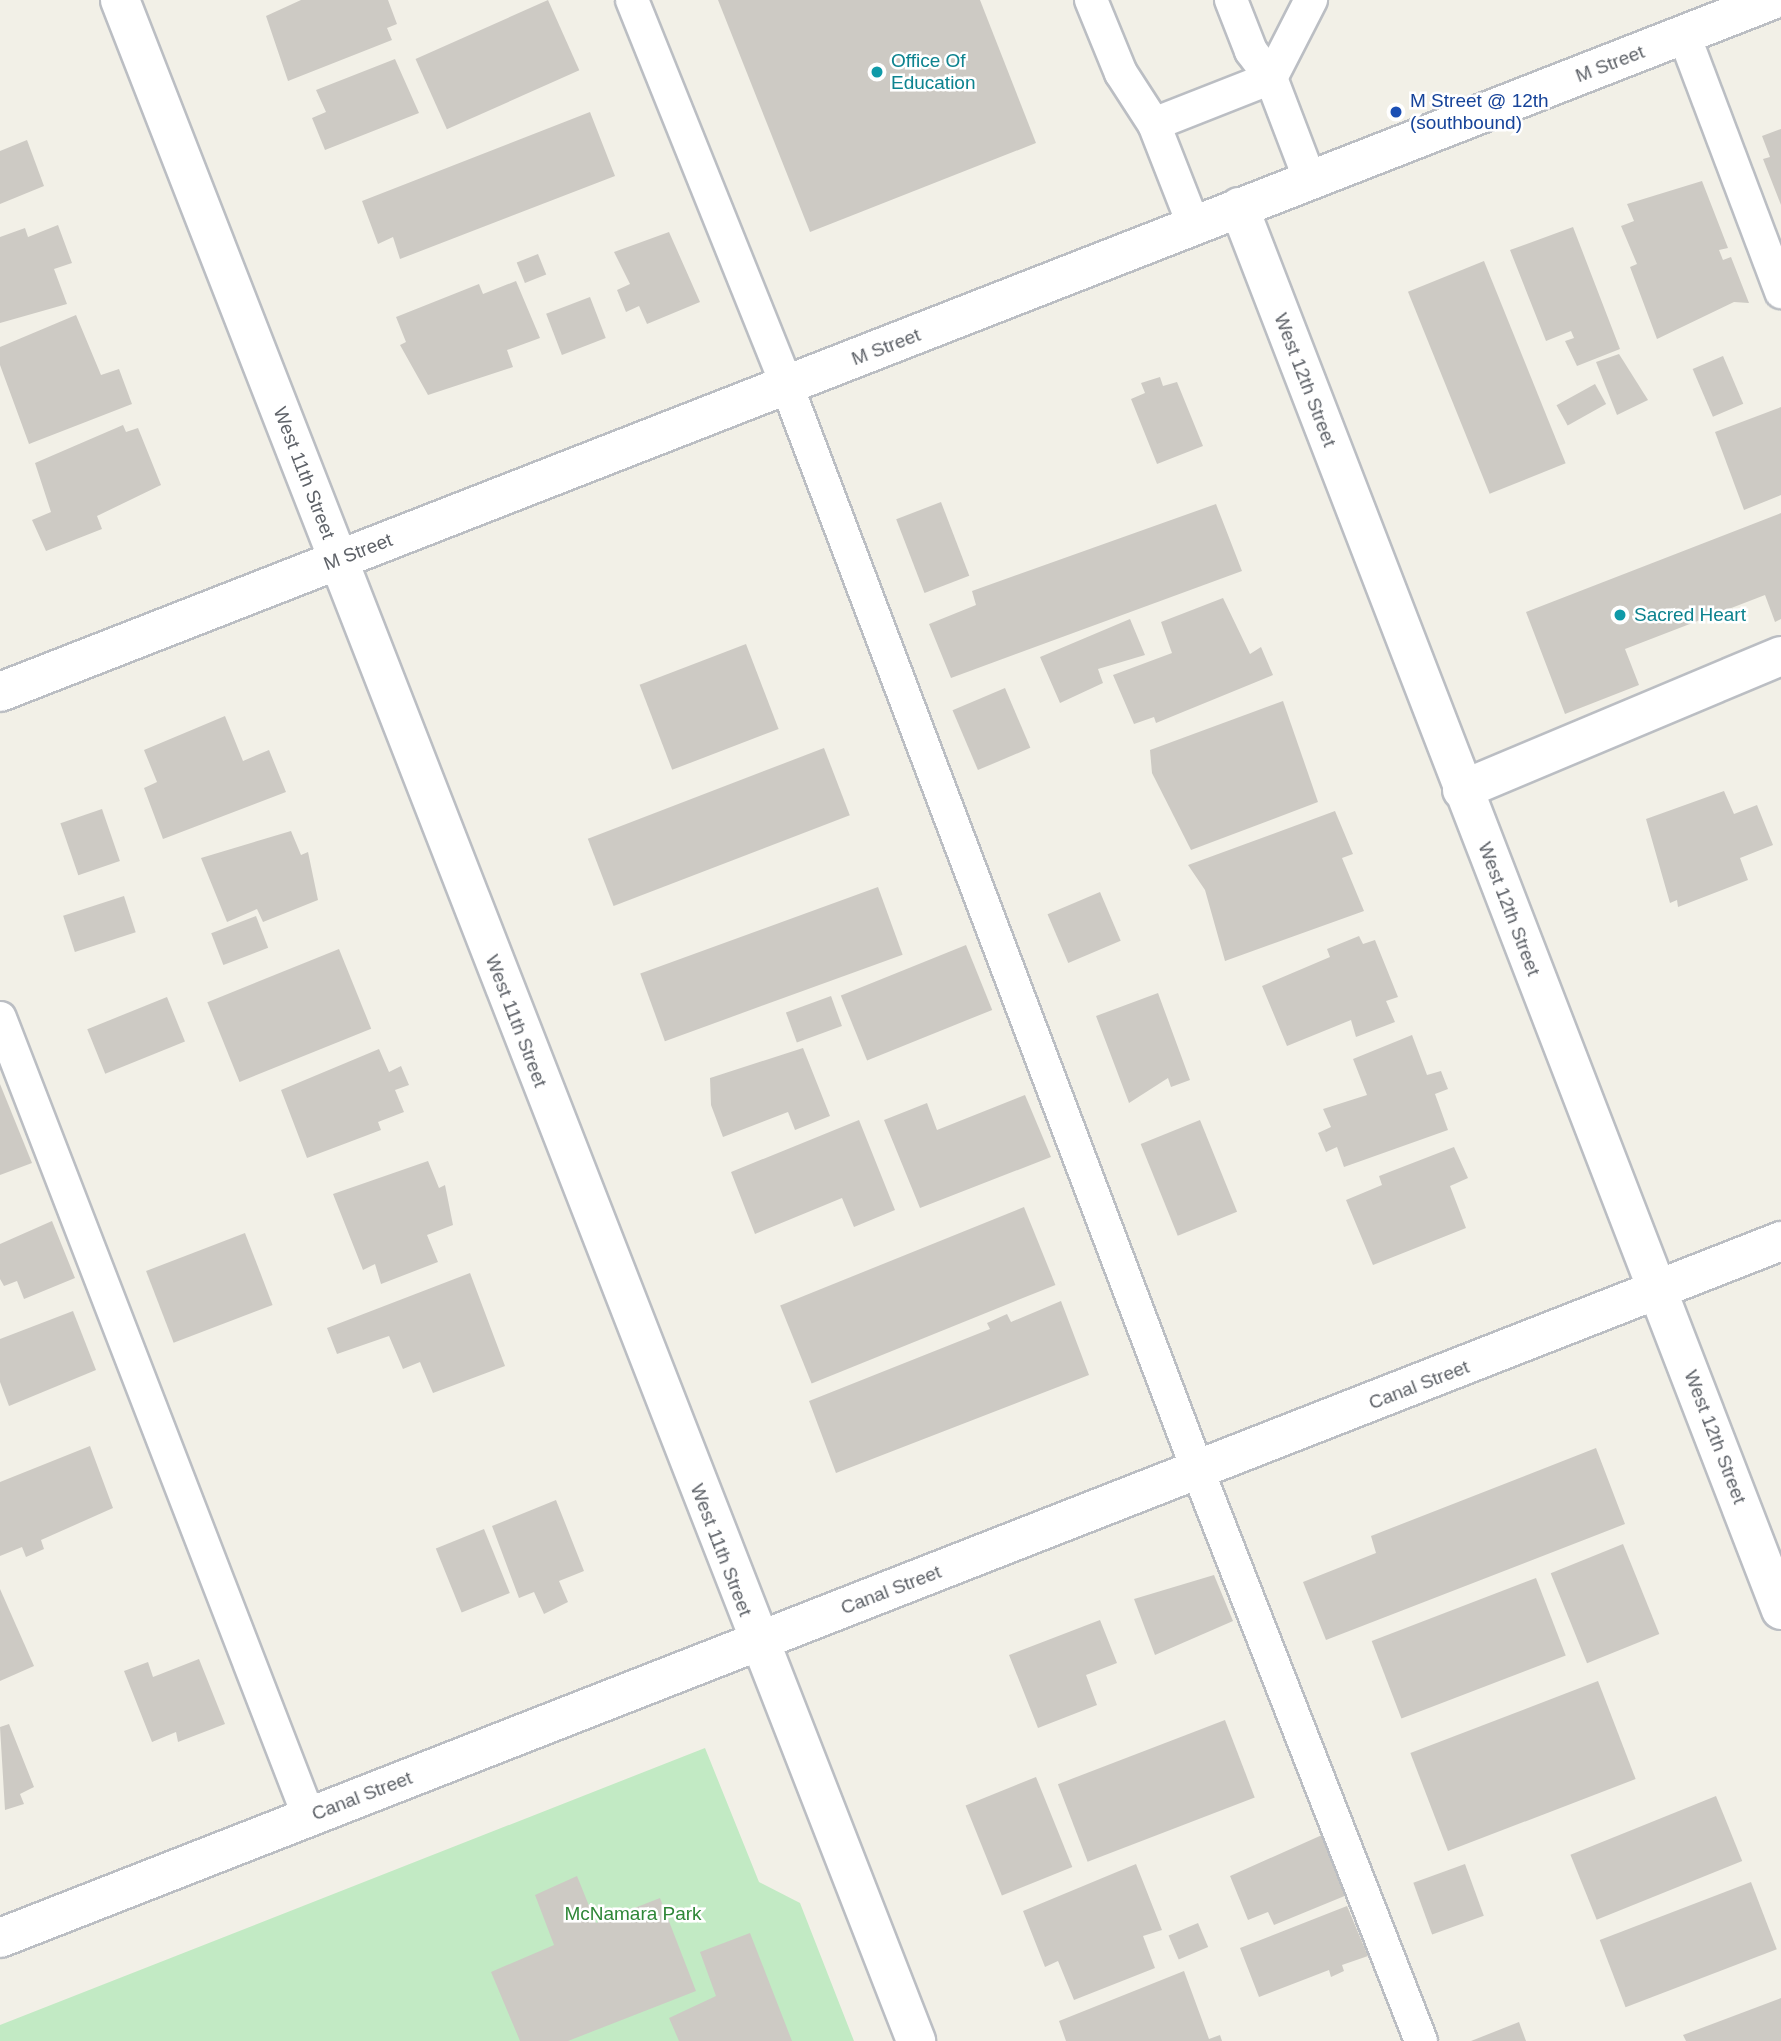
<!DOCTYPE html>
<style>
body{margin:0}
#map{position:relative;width:1781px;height:2041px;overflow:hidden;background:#f2f0e7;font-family:Arial,sans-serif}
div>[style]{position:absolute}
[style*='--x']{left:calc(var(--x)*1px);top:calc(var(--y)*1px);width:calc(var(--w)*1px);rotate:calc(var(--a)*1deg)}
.green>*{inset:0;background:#c2eac4}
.building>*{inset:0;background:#cdcac4;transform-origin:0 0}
.roads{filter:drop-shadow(2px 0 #bbbec3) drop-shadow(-2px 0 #bbbec3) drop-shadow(0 2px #bbbec3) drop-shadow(0 -2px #bbbec3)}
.service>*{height:32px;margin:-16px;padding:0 16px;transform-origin:16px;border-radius:16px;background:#fff}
.minor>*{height:38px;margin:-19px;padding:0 19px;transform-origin:19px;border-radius:19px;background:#fff}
.tertiary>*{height:38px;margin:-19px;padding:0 19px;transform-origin:19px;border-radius:19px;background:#fff}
.dots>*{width:19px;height:19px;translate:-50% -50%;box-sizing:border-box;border:4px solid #fff;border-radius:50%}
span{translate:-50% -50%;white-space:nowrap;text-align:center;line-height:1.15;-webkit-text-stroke:5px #fff;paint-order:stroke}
.culture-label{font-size:19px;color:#0d838f}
.left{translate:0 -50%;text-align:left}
.street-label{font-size:19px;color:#5e6268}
.transit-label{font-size:19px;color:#164399}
.park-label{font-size:19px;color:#2f8738}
</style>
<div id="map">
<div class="green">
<i style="clip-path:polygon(705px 1748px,759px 1882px,800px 1903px,854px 2041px,0 2041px,0 2025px)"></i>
</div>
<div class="building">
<i style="clip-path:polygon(301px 0,388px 0,397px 24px,387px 28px,392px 40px,288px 81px,266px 16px)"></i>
<i style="left:548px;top:0;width:77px;height:145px;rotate:66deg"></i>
<i style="clip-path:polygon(718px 0,980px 0,1036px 143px,810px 232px)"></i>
<i style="clip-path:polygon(395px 59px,419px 113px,325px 150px,312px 118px,326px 112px,316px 90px)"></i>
<i style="clip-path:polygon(590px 112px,615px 176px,400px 259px,393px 237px,378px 244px,362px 201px)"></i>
<i style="clip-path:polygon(1781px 129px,1781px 205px,1763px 159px,1770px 157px,1762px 136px)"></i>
<i style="clip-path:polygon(27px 140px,44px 186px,0 204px,0 151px)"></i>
<i style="clip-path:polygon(1702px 181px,1728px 248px,1719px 250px,1723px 260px,1731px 257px,1749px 303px,1734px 302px,1657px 339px,1630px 267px,1637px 264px,1621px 226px,1634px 221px,1627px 204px)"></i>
<i style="clip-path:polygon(58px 225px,72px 263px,54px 269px,67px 304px,0 323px,0 237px,25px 228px,28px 237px)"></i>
<i style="clip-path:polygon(1573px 227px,1620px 349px,1577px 366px,1565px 341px,1574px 338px,1571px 331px,1546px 341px,1510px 250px)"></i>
<i style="clip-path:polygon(669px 232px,700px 302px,647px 324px,639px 306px,626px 312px,617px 290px,630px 284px,614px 252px)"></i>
<i style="left:538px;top:254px;width:22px;height:23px;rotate:68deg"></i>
<i style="left:1484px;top:261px;width:218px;height:82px;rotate:68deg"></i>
<i style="clip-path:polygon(516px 281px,540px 338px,507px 350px,513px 367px,428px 395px,400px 345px,406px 342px,396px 317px,479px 284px,483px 294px)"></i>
<i style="left:590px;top:297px;width:44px;height:47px;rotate:69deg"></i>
<i style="clip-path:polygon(76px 315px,101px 375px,119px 369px,132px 404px,29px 444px,0 365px,0 347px)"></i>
<i style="clip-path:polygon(1619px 354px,1648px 400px,1617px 415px,1596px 362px)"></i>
<i style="left:1723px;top:356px;width:52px;height:33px;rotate:67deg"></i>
<i style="clip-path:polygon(1160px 377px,1163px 386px,1177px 382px,1203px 446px,1157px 464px,1131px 399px,1145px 393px,1141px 383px)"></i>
<i style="left:1595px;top:384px;width:23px;height:44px;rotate:61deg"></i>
<i style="clip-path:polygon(1781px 407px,1781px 495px,1744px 510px,1715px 432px)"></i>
<i style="clip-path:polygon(123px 425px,126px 432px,138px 428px,161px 485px,97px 516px,102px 529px,46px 551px,32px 520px,51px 512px,35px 463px)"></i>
<i style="left:941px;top:502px;width:79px;height:48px;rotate:69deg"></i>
<i style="clip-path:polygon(1216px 504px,1242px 571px,951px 678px,929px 624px,976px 605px,972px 591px)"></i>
<i style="clip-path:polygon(1781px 513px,1781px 619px,1775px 622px,1765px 595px,1625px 649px,1639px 685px,1565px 714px,1526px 612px)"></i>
<i style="clip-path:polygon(1223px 598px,1250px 654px,1261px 647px,1273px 675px,1156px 723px,1154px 717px,1134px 724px,1113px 675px,1172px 653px,1161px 622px)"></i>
<i style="clip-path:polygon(1130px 619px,1145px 655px,1098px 669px,1103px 683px,1060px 703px,1040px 657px)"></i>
<i style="left:746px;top:644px;width:91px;height:114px;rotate:69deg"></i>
<i style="left:1005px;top:688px;width:65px;height:57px;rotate:67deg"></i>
<i style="clip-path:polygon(1283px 701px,1318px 802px,1191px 850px,1152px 773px,1150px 750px)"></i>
<i style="clip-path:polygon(225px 716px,243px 761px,269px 750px,286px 792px,163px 839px,144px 788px,157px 782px,144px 750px)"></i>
<i style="left:824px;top:748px;width:72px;height:253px;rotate:69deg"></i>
<i style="clip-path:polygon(1724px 791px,1734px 814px,1757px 805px,1773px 845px,1740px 858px,1748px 880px,1678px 907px,1677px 900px,1670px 903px,1646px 819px)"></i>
<i style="left:102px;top:809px;width:55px;height:44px;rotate:71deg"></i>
<i style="clip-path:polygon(1335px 811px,1353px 854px,1342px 858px,1364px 911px,1225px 961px,1205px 890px,1188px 865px)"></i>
<i style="clip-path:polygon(291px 831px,301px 855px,308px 852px,318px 900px,263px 922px,257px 909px,227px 922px,201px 858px)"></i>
<i style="left:878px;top:887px;width:72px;height:253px;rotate:70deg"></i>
<i style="left:1100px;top:892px;width:53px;height:57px;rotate:67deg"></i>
<i style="left:124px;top:896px;width:38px;height:64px;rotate:72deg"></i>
<i style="left:256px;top:916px;width:34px;height:48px;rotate:69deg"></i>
<i style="clip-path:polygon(1359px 936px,1363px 944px,1375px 940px,1398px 997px,1386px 1001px,1395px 1022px,1356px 1037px,1351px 1020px,1287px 1046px,1262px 986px,1330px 957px,1327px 949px)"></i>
<i style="left:966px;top:945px;width:70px;height:135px;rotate:68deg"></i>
<i style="left:339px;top:949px;width:86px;height:142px;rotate:68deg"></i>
<i style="clip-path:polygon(1158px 993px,1190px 1080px,1171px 1087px,1168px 1078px,1129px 1103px,1096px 1016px)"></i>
<i style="left:831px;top:996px;width:32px;height:48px;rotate:70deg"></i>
<i style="left:167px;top:997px;width:48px;height:86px;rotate:68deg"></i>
<i style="clip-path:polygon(1412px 1035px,1427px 1075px,1441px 1071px,1448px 1089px,1435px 1094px,1448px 1130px,1344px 1167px,1337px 1147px,1326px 1152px,1318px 1133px,1331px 1127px,1323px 1109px,1367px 1095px,1353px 1059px)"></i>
<i style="clip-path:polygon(803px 1048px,830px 1116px,795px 1130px,788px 1112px,723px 1137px,711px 1105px,710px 1078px)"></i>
<i style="clip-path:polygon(379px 1049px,389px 1072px,401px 1066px,409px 1085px,395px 1090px,404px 1112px,378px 1122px,381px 1130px,307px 1158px,281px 1090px)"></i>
<i style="clip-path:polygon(0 1084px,32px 1163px,0 1175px)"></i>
<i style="clip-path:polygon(1025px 1095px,1051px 1157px,920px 1208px,884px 1120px,927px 1103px,937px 1130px)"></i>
<i style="clip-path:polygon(859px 1120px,895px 1210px,854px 1227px,842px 1198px,755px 1234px,731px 1172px)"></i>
<i style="left:1200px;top:1120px;width:99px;height:64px;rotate:68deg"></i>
<i style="clip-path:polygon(1454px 1147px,1468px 1178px,1450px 1186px,1466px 1228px,1373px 1265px,1346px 1200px,1382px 1185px,1379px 1176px)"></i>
<i style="clip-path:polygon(428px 1161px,439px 1188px,445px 1185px,453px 1225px,427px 1235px,438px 1262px,381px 1284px,375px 1264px,363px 1270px,333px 1194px)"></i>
<i style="left:1024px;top:1207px;width:84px;height:263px;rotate:68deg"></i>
<i style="clip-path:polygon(52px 1221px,75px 1278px,24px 1299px,17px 1281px,4px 1286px,0 1279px,0 1244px)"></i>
<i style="left:245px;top:1233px;width:77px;height:106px;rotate:69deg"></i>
<i style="clip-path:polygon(470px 1273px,505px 1366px,433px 1393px,420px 1362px,403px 1369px,389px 1336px,337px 1354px,327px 1328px)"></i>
<i style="clip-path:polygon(1061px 1301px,1089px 1375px,836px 1473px,809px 1401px,990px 1329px,987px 1323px,1007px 1314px,1011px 1322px)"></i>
<i style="clip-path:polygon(73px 1311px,96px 1370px,9px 1406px,0 1382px,0 1339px)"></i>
<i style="clip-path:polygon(90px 1446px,113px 1508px,41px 1540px,44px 1549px,26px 1557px,22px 1547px,0 1556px,0 1482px)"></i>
<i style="clip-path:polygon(1596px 1448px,1625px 1524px,1326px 1640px,1303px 1582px,1376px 1553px,1371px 1536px)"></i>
<i style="clip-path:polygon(556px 1500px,584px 1571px,559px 1581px,568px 1602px,544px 1614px,534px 1592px,519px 1598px,492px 1526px)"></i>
<i style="left:484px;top:1529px;width:69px;height:52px;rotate:68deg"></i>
<i style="left:1623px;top:1544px;width:97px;height:78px;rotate:68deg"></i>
<i style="clip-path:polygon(1214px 1575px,1233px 1621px,1155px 1655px,1134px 1599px)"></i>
<i style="left:1536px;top:1578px;width:83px;height:176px;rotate:69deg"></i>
<i style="clip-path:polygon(0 1589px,34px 1666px,0 1681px)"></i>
<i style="clip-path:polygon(1100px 1620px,1117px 1663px,1086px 1675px,1097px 1705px,1038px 1728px,1009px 1655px)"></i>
<i style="clip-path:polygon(199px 1659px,225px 1724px,178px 1742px,176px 1732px,152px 1742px,124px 1671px,148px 1662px,153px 1677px)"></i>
<i style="left:1598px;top:1681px;width:105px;height:201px;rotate:69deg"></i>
<i style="left:1225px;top:1720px;width:83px;height:179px;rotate:69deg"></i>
<i style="clip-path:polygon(9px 1724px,34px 1787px,20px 1794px,24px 1804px,5px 1810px,0 1727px)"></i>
<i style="left:1036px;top:1777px;width:97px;height:76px;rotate:68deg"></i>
<i style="left:1716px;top:1796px;width:70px;height:157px;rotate:68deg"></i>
<i style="clip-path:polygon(1322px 1835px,1347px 1895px,1274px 1925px,1268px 1912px,1248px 1920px,1230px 1876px)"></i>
<i style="clip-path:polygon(1136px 1864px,1162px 1930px,1143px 1936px,1155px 1968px,1074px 2000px,1058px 1961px,1045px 1967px,1023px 1911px)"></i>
<i style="left:1465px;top:1864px;width:55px;height:55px;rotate:70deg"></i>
<i style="clip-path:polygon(577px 1876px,596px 1923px,660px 1898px,696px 1991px,568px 2041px,520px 2041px,491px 1972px,554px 1945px,535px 1895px)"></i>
<i style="left:1751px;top:1882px;width:72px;height:162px;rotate:69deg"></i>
<i style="clip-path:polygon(1347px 1906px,1368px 1956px,1342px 1965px,1344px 1971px,1331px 1977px,1329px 1970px,1259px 1997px,1240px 1948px)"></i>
<i style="left:1198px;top:1923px;width:26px;height:32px;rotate:67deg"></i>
<i style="clip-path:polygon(750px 1933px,792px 2041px,679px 2041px,669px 2018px,716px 1996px,700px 1952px)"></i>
<i style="clip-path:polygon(1184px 1971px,1209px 2039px,1220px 2035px,1222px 2041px,1066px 2041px,1059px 2021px)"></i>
<i style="clip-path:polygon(1781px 1998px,1781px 2041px,1686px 2041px,1683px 2035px)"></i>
<i style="clip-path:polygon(1519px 2022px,1526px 2041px,1471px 2041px)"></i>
</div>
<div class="roads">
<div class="service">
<i style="--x:632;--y:0;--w:416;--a:68.1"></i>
<i style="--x:787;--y:386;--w:1160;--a:69.25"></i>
<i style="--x:1198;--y:1471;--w:612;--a:68.63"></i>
<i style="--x:1091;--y:0;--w:79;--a:67.7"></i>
<i style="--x:1121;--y:73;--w:61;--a:57.1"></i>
<i style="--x:1154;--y:124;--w:110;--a:68.6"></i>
<i style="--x:1231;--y:0;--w:55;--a:68.6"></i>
<i style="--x:1251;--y:51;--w:34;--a:53"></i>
<i style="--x:1271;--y:78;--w:109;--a:69.1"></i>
<i style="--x:1684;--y:35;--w:275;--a:69.3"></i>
<i style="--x:1154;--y:124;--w:126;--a:-21.5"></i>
<i style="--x:1271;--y:78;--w:88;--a:-62.9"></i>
<i style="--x:0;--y:1018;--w:857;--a:68.86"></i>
</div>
<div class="minor">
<i style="--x:120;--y:0;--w:2191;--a:68.69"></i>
<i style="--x:1239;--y:207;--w:1504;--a:68.88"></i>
<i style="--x:1462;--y:790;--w:346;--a:-22.8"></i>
<i style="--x:0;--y:1938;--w:1913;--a:-21.37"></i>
</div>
<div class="tertiary">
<i style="--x:0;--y:692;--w:1902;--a:-21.33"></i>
</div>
</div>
<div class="dots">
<i style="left:877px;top:72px;background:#0f9aa8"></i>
<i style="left:1396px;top:112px;background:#1a4fb4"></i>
<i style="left:1620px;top:615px;background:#0f9aa8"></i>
</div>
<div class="culture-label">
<span class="left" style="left:891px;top:72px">Office Of<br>Education</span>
<span class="left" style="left:1634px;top:615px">Sacred Heart</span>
</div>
<div class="street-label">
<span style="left:1610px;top:64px;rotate:-21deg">M Street</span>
<span style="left:886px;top:347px;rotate:-21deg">M Street</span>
<span style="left:1305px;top:380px;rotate:69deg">West 12th Street</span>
<span style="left:304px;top:473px;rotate:69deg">West 11th Street</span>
<span style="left:358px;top:552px;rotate:-21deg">M Street</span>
<span style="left:1509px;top:909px;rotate:69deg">West 12th Street</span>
<span style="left:516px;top:1021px;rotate:69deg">West 11th Street</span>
<span style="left:1419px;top:1385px;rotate:-21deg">Canal Street</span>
<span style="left:1715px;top:1437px;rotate:69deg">West 12th Street</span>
<span style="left:721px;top:1550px;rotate:69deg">West 11th Street</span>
<span style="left:891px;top:1590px;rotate:-21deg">Canal Street</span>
<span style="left:362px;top:1796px;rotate:-21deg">Canal Street</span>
</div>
<div class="transit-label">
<span class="left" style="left:1410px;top:112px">M Street @ 12th<br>(southbound)</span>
</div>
<div class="park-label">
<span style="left:633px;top:1914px">McNamara Park</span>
</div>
</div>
